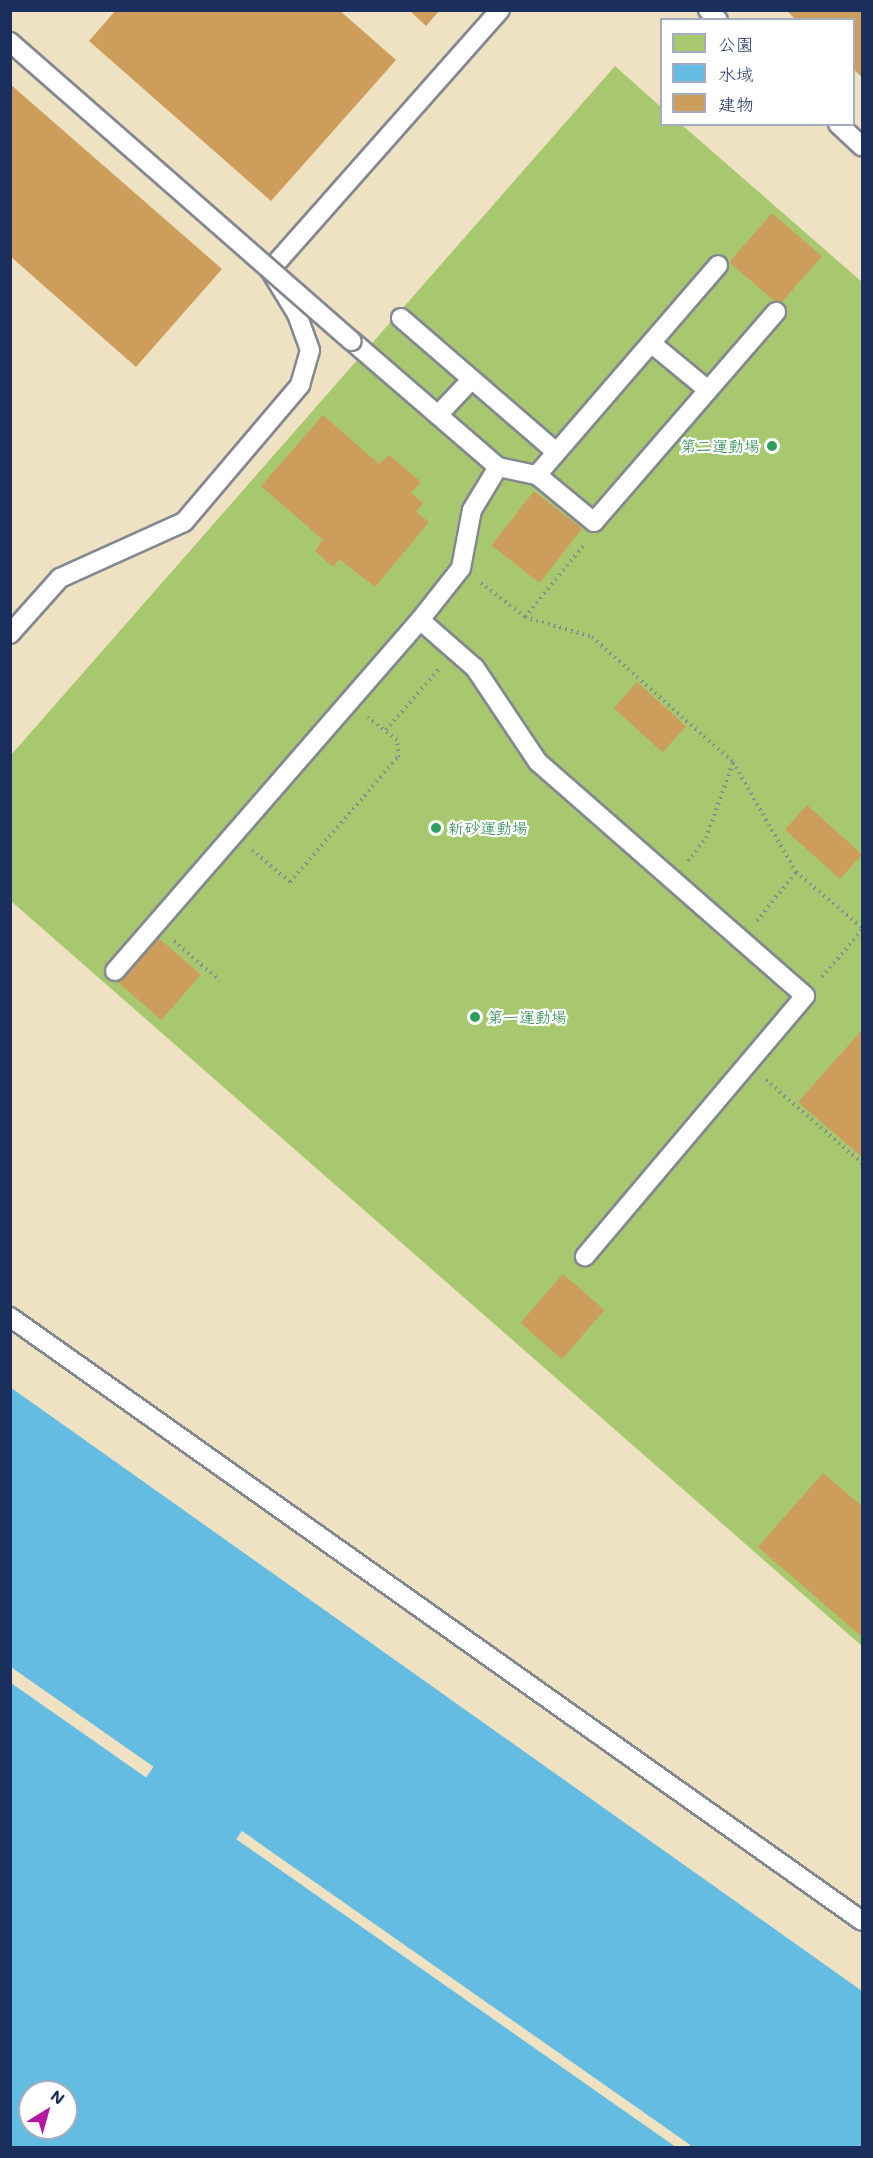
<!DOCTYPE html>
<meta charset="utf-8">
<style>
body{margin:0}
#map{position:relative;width:873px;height:2158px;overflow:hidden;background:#eee2c3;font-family:Mali,"Klee One",sans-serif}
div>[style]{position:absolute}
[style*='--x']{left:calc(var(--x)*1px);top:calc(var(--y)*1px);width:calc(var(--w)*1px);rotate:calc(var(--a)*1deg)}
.green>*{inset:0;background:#a8c870}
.water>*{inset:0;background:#65bce2}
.pier>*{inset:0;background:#eee2c3;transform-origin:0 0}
.building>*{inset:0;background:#cd9d5c;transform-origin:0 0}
.path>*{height:4px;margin-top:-2px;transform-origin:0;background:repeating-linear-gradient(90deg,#848890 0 1.5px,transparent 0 6px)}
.roads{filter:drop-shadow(2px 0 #848890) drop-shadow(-2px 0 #848890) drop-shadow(0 2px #848890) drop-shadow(0 -2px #848890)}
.lane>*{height:18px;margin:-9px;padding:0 9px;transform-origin:9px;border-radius:9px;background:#fff}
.bridges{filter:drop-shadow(2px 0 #848890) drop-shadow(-2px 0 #848890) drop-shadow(0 2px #848890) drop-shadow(0 -2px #848890)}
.lane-bridge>*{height:18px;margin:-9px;padding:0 9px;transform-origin:9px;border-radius:9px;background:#fff}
.dots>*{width:16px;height:16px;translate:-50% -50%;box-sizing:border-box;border:3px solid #fff;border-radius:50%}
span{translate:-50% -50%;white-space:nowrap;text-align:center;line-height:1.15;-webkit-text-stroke:4.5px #fff;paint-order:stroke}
.leisure-label{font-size:16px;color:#27864d}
.right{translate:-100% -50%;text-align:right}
.left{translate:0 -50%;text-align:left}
.frame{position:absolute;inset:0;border:12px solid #1b2f5e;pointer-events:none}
.legend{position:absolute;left:660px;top:18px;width:195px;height:108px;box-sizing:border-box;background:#fff;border:2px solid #a4acbf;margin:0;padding:8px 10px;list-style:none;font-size:18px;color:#1b2f5e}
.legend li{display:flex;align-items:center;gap:12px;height:30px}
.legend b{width:30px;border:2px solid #a4acbf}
.north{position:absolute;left:18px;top:2080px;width:60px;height:60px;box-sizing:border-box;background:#fff;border:2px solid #a4acbf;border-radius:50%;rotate:37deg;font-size:16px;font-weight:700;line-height:24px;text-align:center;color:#1b2f5e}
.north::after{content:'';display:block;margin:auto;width:21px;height:27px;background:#b5179e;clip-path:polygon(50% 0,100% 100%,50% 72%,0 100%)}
</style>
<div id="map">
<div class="green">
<i style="clip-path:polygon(615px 66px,661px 107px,662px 124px,682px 125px,862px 282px,862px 1646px,11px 901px,11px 755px)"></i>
</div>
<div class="water">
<i style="clip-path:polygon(evenodd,10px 1387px,862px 1991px,862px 2147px,11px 2147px,10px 1387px,30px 2092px,66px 2092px,66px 2128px,30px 2128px,30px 2092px)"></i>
</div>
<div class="pier">
<i style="left:11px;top:1667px;width:174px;height:13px;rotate:35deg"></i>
<i style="left:242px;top:1831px;width:547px;height:10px;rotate:35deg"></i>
</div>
<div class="building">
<i style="clip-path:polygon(116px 10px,339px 10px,396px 60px,271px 201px,89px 41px)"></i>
<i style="clip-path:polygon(409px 10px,440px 10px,426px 26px)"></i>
<i style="clip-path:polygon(786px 10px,862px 10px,862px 77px,854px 70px,854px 20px,796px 20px)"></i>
<i style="clip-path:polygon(10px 84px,222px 269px,136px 367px,10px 256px)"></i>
<i style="left:772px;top:213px;width:66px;height:65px;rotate:41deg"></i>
<i style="clip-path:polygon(323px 415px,379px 464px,389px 455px,421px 482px,411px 493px,423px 503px,416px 512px,429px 522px,375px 587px,339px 559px,333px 567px,315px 551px,323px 540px,261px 486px)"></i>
<i style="left:534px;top:491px;width:61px;height:69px;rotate:38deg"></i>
<i style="left:637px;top:682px;width:66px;height:35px;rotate:42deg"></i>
<i style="left:807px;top:805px;width:74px;height:33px;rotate:42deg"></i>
<i style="left:154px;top:934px;width:62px;height:60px;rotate:41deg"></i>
<i style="clip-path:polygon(862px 1030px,862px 1157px,798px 1102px)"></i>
<i style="left:563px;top:1274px;width:55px;height:65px;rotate:41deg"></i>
<i style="clip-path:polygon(823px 1473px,862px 1506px,862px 1637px,758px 1547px)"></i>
</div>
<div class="path">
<i style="--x:481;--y:583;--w:56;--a:37.7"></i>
<i style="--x:525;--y:617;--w:70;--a:16.6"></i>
<i style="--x:592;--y:637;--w:188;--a:41.6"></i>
<i style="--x:733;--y:762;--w:127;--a:60.2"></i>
<i style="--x:796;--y:872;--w:87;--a:40.3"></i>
<i style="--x:525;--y:617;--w:93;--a:-50.7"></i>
<i style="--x:386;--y:730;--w:81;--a:-49"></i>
<i style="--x:252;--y:850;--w:50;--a:40.1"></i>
<i style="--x:290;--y:882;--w:165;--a:-49.2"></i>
<i style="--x:398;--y:757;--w:17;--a:-93"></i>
<i style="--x:397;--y:740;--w:37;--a:-142"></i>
<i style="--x:688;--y:861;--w:29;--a:-52"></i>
<i style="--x:706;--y:838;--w:80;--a:-70.2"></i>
<i style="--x:757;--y:921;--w:63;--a:-51.5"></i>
<i style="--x:174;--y:941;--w:60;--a:40.9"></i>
<i style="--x:822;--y:977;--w:62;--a:-49.6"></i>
<i style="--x:766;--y:1080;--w:127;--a:40.8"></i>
</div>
<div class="roads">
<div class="lane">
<i style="--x:708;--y:10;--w:14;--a:45"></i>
<i style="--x:838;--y:124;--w:33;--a:43"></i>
<i style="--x:401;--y:318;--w:205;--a:40.8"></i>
<i style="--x:651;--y:343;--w:74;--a:39.5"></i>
<i style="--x:438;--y:415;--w:48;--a:-46.7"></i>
<i style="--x:498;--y:467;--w:40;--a:12"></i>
<i style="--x:537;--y:475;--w:277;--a:-49.2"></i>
<i style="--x:537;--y:475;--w:74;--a:39.5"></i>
<i style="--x:594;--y:522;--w:278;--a:-49.1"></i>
<i style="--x:420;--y:620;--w:73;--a:41.1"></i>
<i style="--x:475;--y:668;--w:113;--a:56.2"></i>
<i style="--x:538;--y:762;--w:355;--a:41.2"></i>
<i style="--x:805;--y:996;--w:341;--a:130.2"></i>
<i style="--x:10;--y:634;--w:75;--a:-48.2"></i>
<i style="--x:60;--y:578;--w:136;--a:-24.3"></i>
<i style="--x:184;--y:522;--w:180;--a:-49.7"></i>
<i style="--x:300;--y:385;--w:36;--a:-74"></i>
<i style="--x:310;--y:350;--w:38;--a:-110"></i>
<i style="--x:297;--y:314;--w:52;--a:-121.5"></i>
<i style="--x:270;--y:270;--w:347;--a:-48.5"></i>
<i style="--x:115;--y:971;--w:465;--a:-49"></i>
<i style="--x:420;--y:620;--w:66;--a:-51.7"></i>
<i style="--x:461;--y:568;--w:59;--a:-79.3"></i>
<i style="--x:472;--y:510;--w:50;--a:-58.8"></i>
<i style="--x:498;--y:467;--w:193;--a:-139.2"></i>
<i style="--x:10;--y:1317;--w:1044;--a:35.33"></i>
</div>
</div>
<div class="bridges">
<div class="lane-bridge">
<i style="--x:10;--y:42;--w:454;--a:41.2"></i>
</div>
</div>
<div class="dots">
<i style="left:772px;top:446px;background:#2e9e5b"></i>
<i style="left:436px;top:828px;background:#2e9e5b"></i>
<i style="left:475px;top:1017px;background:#2e9e5b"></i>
</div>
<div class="leisure-label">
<span class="right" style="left:760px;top:446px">第二運動場</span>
<span class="left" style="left:448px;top:828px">新砂運動場</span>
<span class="left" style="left:487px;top:1017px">第一運動場</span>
</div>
<div class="frame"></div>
<ul class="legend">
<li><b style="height:16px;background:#a8c870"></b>公園</li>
<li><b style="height:16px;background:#65bce2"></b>水域</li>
<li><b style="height:16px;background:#cd9d5c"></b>建物</li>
</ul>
<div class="north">N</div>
</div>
